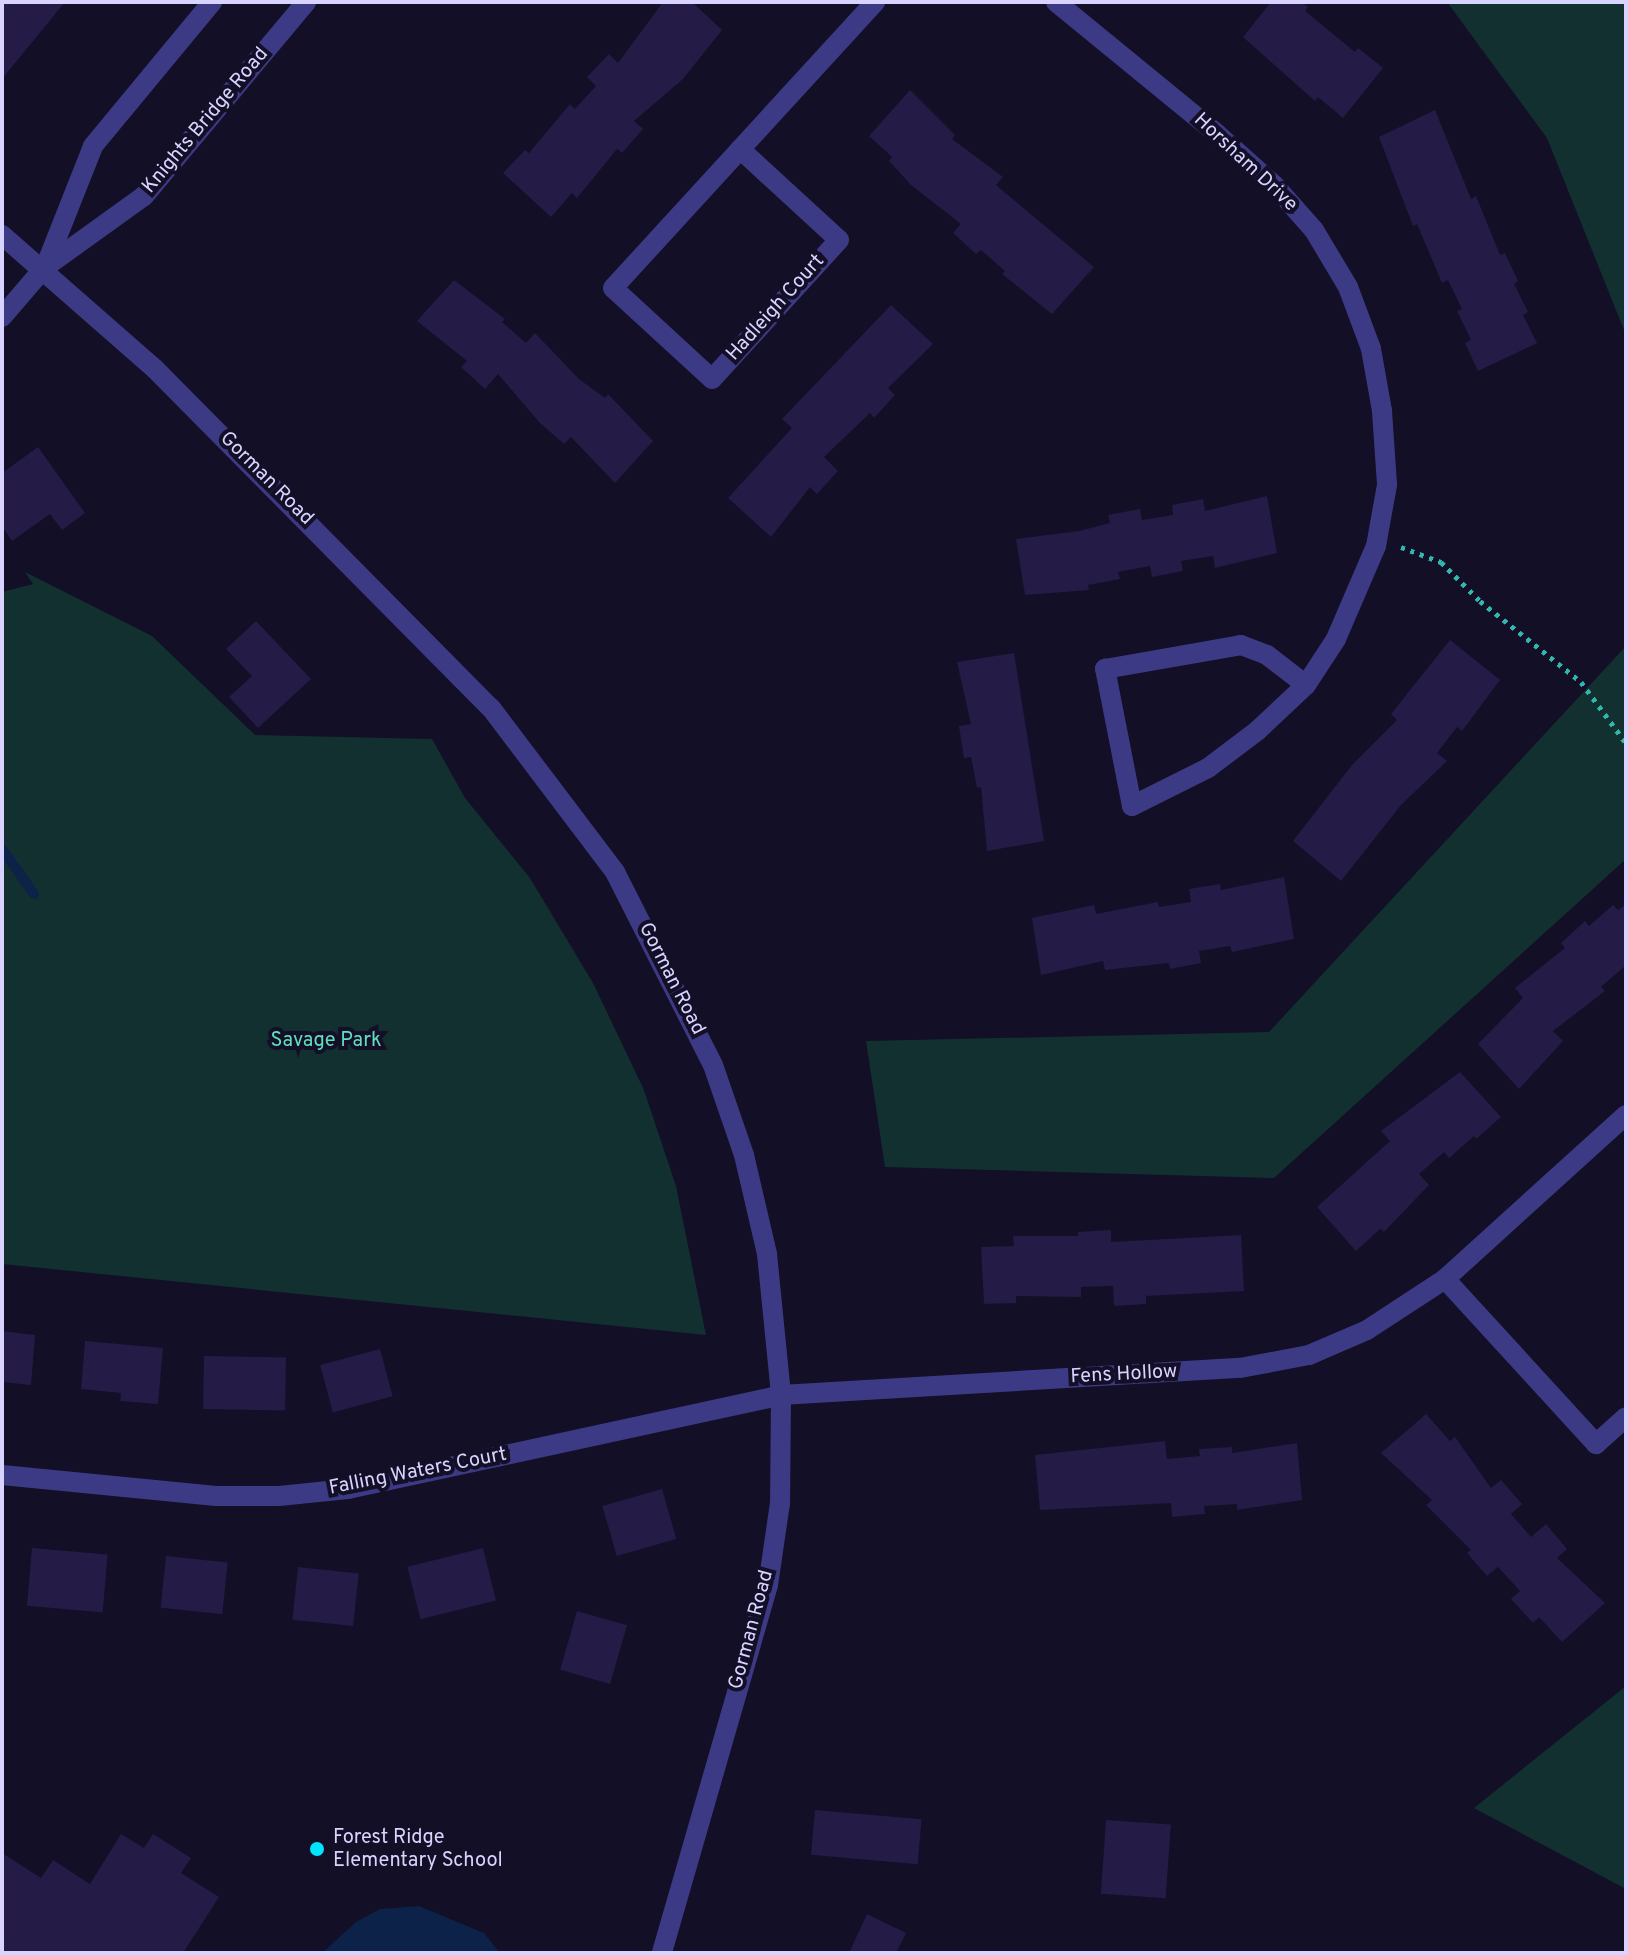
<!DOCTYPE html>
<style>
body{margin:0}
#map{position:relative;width:1628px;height:1955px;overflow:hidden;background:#130f26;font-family:Overpass,sans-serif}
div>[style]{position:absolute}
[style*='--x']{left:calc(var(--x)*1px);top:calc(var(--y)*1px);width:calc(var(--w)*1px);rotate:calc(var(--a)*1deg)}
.green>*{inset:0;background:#12302f}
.water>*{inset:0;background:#0c2248}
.stream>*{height:10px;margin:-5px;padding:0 5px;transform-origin:5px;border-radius:5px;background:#0c2248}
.building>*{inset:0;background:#241b47;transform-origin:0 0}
.path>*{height:5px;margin-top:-2.5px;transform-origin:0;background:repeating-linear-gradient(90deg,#2fb8b0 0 4px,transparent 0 10px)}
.minor>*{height:20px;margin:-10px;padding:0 10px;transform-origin:10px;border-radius:10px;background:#3d3a85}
.tertiary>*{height:20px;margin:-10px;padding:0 10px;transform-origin:10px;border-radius:10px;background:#3d3a85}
.dots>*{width:22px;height:22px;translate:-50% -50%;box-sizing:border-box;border:4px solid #130f26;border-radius:50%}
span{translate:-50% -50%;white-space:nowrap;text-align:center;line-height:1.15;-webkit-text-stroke:8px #130f26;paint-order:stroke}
.street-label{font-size:20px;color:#d9d4ff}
.park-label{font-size:20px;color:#5fe0c0}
.poi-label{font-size:20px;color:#d9d4ff}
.left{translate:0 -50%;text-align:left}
.frame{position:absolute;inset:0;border:4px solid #d9d4ff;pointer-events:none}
</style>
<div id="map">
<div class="green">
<i style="clip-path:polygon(1447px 2px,1626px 2px,1626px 335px,1547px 138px)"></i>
<i style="clip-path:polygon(25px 572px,152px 636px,255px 735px,432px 739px,465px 798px,530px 878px,593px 983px,644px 1090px,676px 1186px,706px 1335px,2px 1264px,2px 592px,33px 584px)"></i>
<i style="clip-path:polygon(1626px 646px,1626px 859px,1274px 1178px,885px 1167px,866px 1041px,1269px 1032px)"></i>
<i style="clip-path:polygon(1626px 1686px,1626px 1889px,1474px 1808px)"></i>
</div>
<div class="water">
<i style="clip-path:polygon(419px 1906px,484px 1933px,500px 1953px,322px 1953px,356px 1922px,380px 1909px)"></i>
</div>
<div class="stream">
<i style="--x:2;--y:849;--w:55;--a:54.6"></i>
</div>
<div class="building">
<i style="clip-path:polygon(2px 2px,65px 2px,2px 79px)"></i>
<i style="clip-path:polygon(663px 2px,692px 2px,722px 30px,683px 79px,634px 121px,643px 129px,622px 153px,617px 149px,577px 198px,572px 193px,551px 217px,503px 173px,525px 150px,529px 153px,570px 104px,575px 109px,596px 86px,587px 77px,609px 54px,618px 63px)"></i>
<i style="clip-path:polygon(1271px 2px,1301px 2px,1308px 7px,1305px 11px,1355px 52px,1358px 48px,1383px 68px,1343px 118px,1318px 97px,1315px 101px,1243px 37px)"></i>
<i style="clip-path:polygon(910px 90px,955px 135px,952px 139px,1003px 177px,996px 185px,1094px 267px,1052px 314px,1002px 274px,1005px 271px,981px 250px,976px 254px,953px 233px,961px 224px,911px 185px,889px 161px,892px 157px,869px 136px)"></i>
<i style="clip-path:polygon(1435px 110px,1471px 199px,1476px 196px,1500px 255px,1505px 253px,1518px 281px,1514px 284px,1528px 312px,1523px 315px,1537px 343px,1478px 371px,1465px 343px,1471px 340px,1457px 311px,1462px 309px,1448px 280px,1442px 283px,1417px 224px,1413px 226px,1379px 137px)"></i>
<i style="clip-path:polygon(454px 280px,505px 319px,502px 322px,526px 343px,535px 333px,579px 379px,605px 398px,608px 394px,653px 441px,615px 483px,571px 437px,564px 444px,540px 423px,498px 374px,485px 389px,461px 367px,467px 361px,417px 321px)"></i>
<i style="clip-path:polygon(891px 305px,933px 344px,888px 388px,895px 395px,874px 418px,870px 413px,824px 457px,838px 471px,817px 494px,810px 487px,771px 537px,728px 498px,792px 428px,782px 419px)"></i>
<i style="clip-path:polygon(38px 447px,85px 513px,62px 530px,50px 514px,12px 541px,2px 526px,2px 473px)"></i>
<i style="clip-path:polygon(1267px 496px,1277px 553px,1215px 568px,1213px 556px,1181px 561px,1183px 571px,1152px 577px,1150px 566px,1118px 572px,1120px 579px,1088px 585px,1089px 590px,1025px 595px,1016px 539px,1079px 531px,1110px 523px,1108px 515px,1140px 509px,1142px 520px,1173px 515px,1172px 505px,1203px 499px,1205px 511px)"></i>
<i style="clip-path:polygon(256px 621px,311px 679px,258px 728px,229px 697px,252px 676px,226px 649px)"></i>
<i style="clip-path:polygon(1450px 640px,1500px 680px,1462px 731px,1457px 727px,1437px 753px,1447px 761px,1401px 805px,1341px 881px,1293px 841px,1352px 765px,1397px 720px,1391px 714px)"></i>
<i style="clip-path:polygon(1014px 653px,1044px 841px,987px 851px,981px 787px,977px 788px,971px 757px,964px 758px,959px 726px,971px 724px,957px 662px)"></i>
<i style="clip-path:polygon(1284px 877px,1294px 939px,1232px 952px,1230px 946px,1199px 951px,1201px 963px,1170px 969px,1169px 963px,1105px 970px,1103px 961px,1041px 975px,1032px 918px,1094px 905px,1096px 914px,1158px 902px,1159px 907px,1191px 902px,1189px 889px,1220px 884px,1221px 890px)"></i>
<i style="clip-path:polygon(1626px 904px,1626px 965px,1601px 987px,1605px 991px,1553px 1031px,1563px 1041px,1519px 1089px,1478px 1044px,1523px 998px,1515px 988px,1565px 948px,1561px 943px,1585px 921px,1589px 926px,1613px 905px,1618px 910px)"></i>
<i style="clip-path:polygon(1460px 1072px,1501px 1117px,1476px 1139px,1474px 1136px,1449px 1158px,1444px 1152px,1419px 1174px,1429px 1185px,1384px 1232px,1380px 1229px,1356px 1251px,1317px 1207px,1390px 1141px,1381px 1131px)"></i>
<i style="clip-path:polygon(1111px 1230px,1111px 1242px,1241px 1235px,1244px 1291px,1146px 1296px,1146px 1304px,1114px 1306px,1113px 1286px,1081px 1287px,1081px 1297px,1016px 1296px,1016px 1303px,984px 1304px,981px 1247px,1014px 1246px,1013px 1236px,1078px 1236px,1078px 1232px)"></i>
<i style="clip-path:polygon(2px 1331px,35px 1335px,31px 1385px,2px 1382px)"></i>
<i style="clip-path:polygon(85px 1341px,163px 1348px,158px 1404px,120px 1401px,121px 1393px,81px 1389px)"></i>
<i style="left:380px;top:1349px;width:49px;height:62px;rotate:75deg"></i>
<i style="left:204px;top:1356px;width:82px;height:53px;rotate:1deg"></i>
<i style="clip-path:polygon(1426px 1414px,1450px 1441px,1455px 1437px,1491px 1488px,1501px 1480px,1522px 1504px,1511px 1514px,1531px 1537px,1546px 1524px,1567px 1549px,1557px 1558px,1605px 1603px,1562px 1642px,1539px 1617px,1533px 1623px,1511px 1599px,1520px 1591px,1498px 1567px,1487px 1576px,1467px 1553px,1471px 1550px,1426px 1505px,1432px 1500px,1381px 1453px)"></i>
<i style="clip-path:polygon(1165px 1441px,1167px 1459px,1200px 1456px,1199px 1449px,1232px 1447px,1232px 1453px,1297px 1443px,1302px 1500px,1237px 1510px,1237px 1504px,1204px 1506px,1205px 1514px,1172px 1517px,1171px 1503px,1040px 1510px,1035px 1455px)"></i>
<i style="left:662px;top:1489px;width:52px;height:62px;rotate:74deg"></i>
<i style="left:32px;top:1548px;width:76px;height:58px;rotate:5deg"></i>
<i style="left:483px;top:1548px;width:54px;height:78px;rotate:76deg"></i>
<i style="left:166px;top:1556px;width:62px;height:52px;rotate:6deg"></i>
<i style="left:298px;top:1567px;width:61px;height:53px;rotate:6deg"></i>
<i style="left:577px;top:1611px;width:52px;height:61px;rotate:16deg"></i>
<i style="left:815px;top:1810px;width:107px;height:45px;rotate:5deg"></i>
<i style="left:1106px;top:1820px;width:65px;height:74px;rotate:4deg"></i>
<i style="clip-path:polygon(121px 1834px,144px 1848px,153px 1834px,191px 1858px,181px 1873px,219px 1897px,183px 1953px,2px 1953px,2px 1853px,41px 1878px,53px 1860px,90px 1884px)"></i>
<i style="clip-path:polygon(867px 1914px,906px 1933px,896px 1953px,849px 1953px)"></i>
</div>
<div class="path">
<i style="--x:1401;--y:547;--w:43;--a:20.6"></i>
<i style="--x:1441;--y:562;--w:55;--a:45"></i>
<i style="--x:1480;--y:601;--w:129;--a:38.7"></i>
<i style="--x:1581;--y:682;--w:76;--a:53.6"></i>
</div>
<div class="minor">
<i style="--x:1056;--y:2;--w:208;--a:39.3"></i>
<i style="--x:1217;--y:134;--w:76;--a:41.8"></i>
<i style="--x:1274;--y:185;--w:60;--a:48.4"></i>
<i style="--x:1314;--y:230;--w:66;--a:59.2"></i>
<i style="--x:1348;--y:287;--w:66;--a:69.6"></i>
<i style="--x:1371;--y:349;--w:63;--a:79.9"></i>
<i style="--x:1382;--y:411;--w:74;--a:86.1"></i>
<i style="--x:1387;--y:485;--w:62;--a:100.2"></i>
<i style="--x:1376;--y:546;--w:101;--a:113.3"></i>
<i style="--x:1336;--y:639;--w:55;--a:123.1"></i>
<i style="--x:1306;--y:685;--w:67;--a:136.8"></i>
<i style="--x:1257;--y:731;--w:61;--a:142.9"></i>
<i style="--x:1208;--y:768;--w:85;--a:153.4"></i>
<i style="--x:1132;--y:806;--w:140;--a:-101.1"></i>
<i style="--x:1105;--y:669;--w:138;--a:-10"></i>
<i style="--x:1241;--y:645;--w:28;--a:21"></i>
<i style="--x:1267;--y:655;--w:49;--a:37.6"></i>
<i style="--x:740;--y:149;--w:134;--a:42.6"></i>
<i style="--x:839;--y:240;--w:188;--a:132.4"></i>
<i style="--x:712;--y:379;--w:134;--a:-137.4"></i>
<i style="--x:613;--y:288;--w:388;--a:-47.5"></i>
<i style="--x:46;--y:265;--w:128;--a:-68.4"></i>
<i style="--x:93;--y:146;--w:187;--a:-50.4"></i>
<i style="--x:2;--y:317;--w:65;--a:-49.4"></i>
<i style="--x:44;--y:268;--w:123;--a:-35.8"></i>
<i style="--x:144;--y:196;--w:253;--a:-50.1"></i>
<i style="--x:1445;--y:1279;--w:224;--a:47.5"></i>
<i style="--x:1596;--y:1444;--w:40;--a:-42"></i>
<i style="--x:2;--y:1475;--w:215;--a:5.6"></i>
<i style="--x:216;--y:1496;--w:63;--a:0"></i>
<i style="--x:279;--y:1496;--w:69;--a:-5.8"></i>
<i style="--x:348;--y:1489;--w:443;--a:-12.2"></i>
<i style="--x:781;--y:1395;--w:460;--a:-3.4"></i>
<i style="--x:1240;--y:1368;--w:70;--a:-10.7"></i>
<i style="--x:1309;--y:1355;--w:63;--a:-23.3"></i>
<i style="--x:1367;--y:1330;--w:93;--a:-33.2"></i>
<i style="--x:1445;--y:1279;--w:244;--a:-42.2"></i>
</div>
<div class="tertiary">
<i style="--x:2;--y:235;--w:203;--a:41.2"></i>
<i style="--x:155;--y:369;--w:477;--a:45.3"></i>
<i style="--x:491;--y:708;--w:206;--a:52.9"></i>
<i style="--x:615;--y:872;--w:216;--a:63.1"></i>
<i style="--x:713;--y:1065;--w:95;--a:71"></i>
<i style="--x:744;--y:1155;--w:102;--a:76.9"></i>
<i style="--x:767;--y:1254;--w:142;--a:84.3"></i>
<i style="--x:781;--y:1395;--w:108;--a:90.5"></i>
<i style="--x:780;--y:1503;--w:83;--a:98.3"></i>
<i style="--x:768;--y:1585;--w:383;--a:106.1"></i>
</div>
<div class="dots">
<i style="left:317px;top:1849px;background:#00e5ff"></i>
</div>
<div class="street-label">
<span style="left:206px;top:121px;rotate:-50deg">Knights Bridge Road</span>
<span style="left:1245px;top:163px;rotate:43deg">Horsham Drive</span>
<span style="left:776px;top:308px;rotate:-48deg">Hadleigh Court</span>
<span style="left:266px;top:479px;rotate:45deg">Gorman Road</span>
<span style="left:671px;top:979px;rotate:63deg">Gorman Road</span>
<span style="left:1124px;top:1375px;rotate:-3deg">Fens Hollow</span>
<span style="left:418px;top:1472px;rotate:-11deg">Falling Waters Court</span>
<span style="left:752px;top:1630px;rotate:-75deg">Gorman Road</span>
</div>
<div class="park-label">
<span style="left:326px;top:1041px">Savage Park</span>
</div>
<div class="poi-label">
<span class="left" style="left:333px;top:1850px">Forest Ridge<br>Elementary School</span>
</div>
<div class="frame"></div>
</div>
